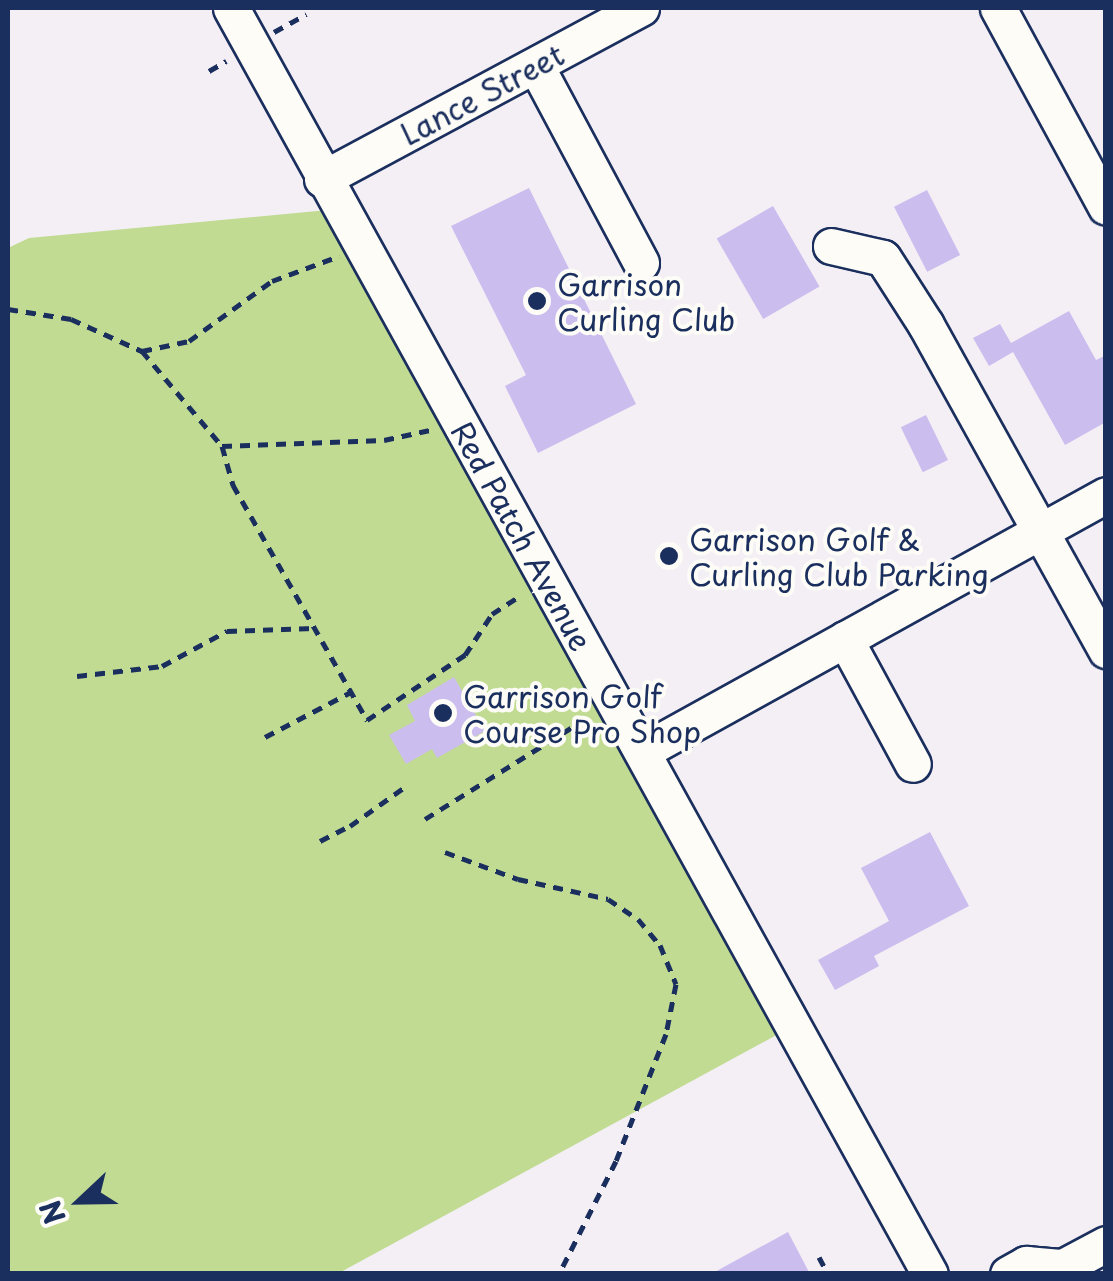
<!DOCTYPE html>
<style>
body{margin:0}
#map{position:relative;width:1113px;height:1281px;overflow:hidden;background:#f3eff5;font-family:"Playpen Sans",sans-serif}
div>[style]{position:absolute}
[style*='--x']{left:calc(var(--x)*1px);top:calc(var(--y)*1px);width:calc(var(--w)*1px);rotate:calc(var(--a)*1deg)}
.green>*{inset:0;background:#c1db92}
.building>*{inset:0;background:#cbbdee;transform-origin:0 0}
.path>*{height:5px;margin-top:-2.5px;transform-origin:0;background:repeating-linear-gradient(90deg,#1b2f5e 0 10px,transparent 0 18px)}
.roads{filter:drop-shadow(2px 0 #1b2f5e) drop-shadow(-2px 0 #1b2f5e) drop-shadow(0 2px #1b2f5e) drop-shadow(0 -2px #1b2f5e)}
.minor>*{height:35px;margin:-17.5px;padding:0 17.5px;transform-origin:17.5px;border-radius:17.5px;background:#fdfcf7}
.dots>*{width:28px;height:28px;translate:-50% -50%;box-sizing:border-box;border:5px solid #fdfcf7;border-radius:50%}
span{translate:-50% -50%;white-space:nowrap;text-align:center;line-height:1.15;-webkit-text-stroke:8px #fdfcf7;paint-order:stroke}
.street-label{font-size:30px;color:#1b2f5e}
.poi-label{font-size:30px;color:#1b2f5e}
.left{translate:0 -50%;text-align:left}
.frame{position:absolute;inset:0;border:10px solid #1b2f5e;pointer-events:none}
.north{position:absolute;left:30px;top:1151px;width:100px;height:100px;-webkit-text-stroke:8px #fdfcf7;paint-order:stroke;rotate:248deg;font-size:28px;font-weight:700;line-height:40px;text-align:center;color:#1b2f5e}
.north::after{content:'';display:block;margin:auto;width:35px;height:45px;background:#1b2f5e;clip-path:polygon(50% 0,100% 100%,50% 72%,0 100%)}
</style>
<div id="map">
<div class="green">
<i style="clip-path:polygon(349px 208px,782px 1032px,339px 1273px,8px 1274px,8px 248px,29px 238px)"></i>
</div>
<div class="building">
<i style="clip-path:polygon(529px 188px,636px 404px,538px 453px,505px 386px,526px 375px,451px 226px)"></i>
<i style="left:927px;top:190px;width:73px;height:37px;rotate:63deg"></i>
<i style="left:773px;top:206px;width:93px;height:65px;rotate:60deg"></i>
<i style="clip-path:polygon(1069px 311px,1096px 360px,1106px 355px,1106px 422px,1065px 445px,1013px 352px,989px 366px,973px 338px,1000px 324px,1011px 343px)"></i>
<i style="left:926px;top:415px;width:50px;height:28px;rotate:64deg"></i>
<i style="clip-path:polygon(454px 677px,485px 731px,437px 758px,432px 749px,406px 764px,389px 735px,415px 721px,407px 705px)"></i>
<i style="clip-path:polygon(930px 832px,969px 906px,874px 956px,879px 966px,835px 990px,818px 960px,889px 921px,861px 868px)"></i>
<i style="clip-path:polygon(788px 1232px,810px 1274px,711px 1274px)"></i>
</div>
<div class="path">
<i style="--x:274;--y:32;--w:37;--a:-29"></i>
<i style="--x:209;--y:71;--w:20;--a:-30"></i>
<i style="--x:8;--y:309;--w:64;--a:9"></i>
<i style="--x:71;--y:319;--w:78;--a:24.3"></i>
<i style="--x:142;--y:351;--w:124;--a:49.9"></i>
<i style="--x:222;--y:446;--w:162;--a:-2.1"></i>
<i style="--x:384;--y:440;--w:47;--a:-12.3"></i>
<i style="--x:142;--y:351;--w:48;--a:-12"></i>
<i style="--x:189;--y:341;--w:102;--a:-35.9"></i>
<i style="--x:272;--y:281;--w:72;--a:-20.5"></i>
<i style="--x:222;--y:446;--w:41;--a:74.2"></i>
<i style="--x:233;--y:485;--w:271;--a:60.3"></i>
<i style="--x:367;--y:720;--w:118;--a:-33.6"></i>
<i style="--x:465;--y:655;--w:49;--a:-56.6"></i>
<i style="--x:492;--y:614;--w:35;--a:-33"></i>
<i style="--x:77;--y:676;--w:86;--a:-6.7"></i>
<i style="--x:162;--y:666;--w:74;--a:-28.3"></i>
<i style="--x:227;--y:631;--w:87;--a:-2"></i>
<i style="--x:265;--y:737;--w:97;--a:-27.6"></i>
<i style="--x:425;--y:819;--w:192;--a:-32"></i>
<i style="--x:320;--y:841;--w:34;--a:-27"></i>
<i style="--x:350;--y:826;--w:69;--a:-35.5"></i>
<i style="--x:445;--y:852;--w:78;--a:20.3"></i>
<i style="--x:518;--y:879;--w:92;--a:12.5"></i>
<i style="--x:608;--y:899;--w:36;--a:34"></i>
<i style="--x:638;--y:919;--w:34;--a:50"></i>
<i style="--x:660;--y:945;--w:42;--a:67.7"></i>
<i style="--x:676;--y:984;--w:51;--a:101.3"></i>
<i style="--x:666;--y:1034;--w:136;--a:111.5"></i>
<i style="--x:616;--y:1161;--w:127;--a:116.8"></i>
<i style="--x:819;--y:1257;--w:19;--a:62"></i>
</div>
<div class="roads">
<div class="minor">
<i style="--x:231;--y:8;--w:1446;--a:61.1"></i>
<i style="--x:998;--y:8;--w:226;--a:61.5"></i>
<i style="--x:536;--y:66;--w:223;--a:61.9"></i>
<i style="--x:322;--y:179;--w:362;--a:-28.2"></i>
<i style="--x:831;--y:246;--w:53;--a:13"></i>
<i style="--x:883;--y:258;--w:80;--a:57.3"></i>
<i style="--x:926;--y:325;--w:372;--a:61"></i>
<i style="--x:845;--y:639;--w:142;--a:61.5"></i>
<i style="--x:643;--y:751;--w:529;--a:-28.94"></i>
<i style="--x:1008;--y:1274;--w:21;--a:-29"></i>
<i style="--x:1026;--y:1264;--w:37;--a:5"></i>
<i style="--x:1063;--y:1267;--w:49;--a:-28.1"></i>
</div>
</div>
<div class="dots">
<i style="left:537px;top:301px;background:#1b2f5e"></i>
<i style="left:669px;top:556px;background:#1b2f5e"></i>
<i style="left:443px;top:713px;background:#1b2f5e"></i>
</div>
<div class="street-label">
<span style="left:482px;top:94px;rotate:-28deg">Lance Street</span>
<span style="left:522px;top:536px;rotate:61deg">Red Patch Avenue</span>
</div>
<div class="poi-label">
<span class="left" style="left:557px;top:301px">Garrison<br>Curling Club</span>
<span class="left" style="left:689px;top:556px">Garrison Golf &amp;<br>Curling Club Parking</span>
<span class="left" style="left:463px;top:713px">Garrison Golf<br>Course Pro Shop</span>
</div>
<div class="frame"></div>
<div class="north">N</div>
</div>
